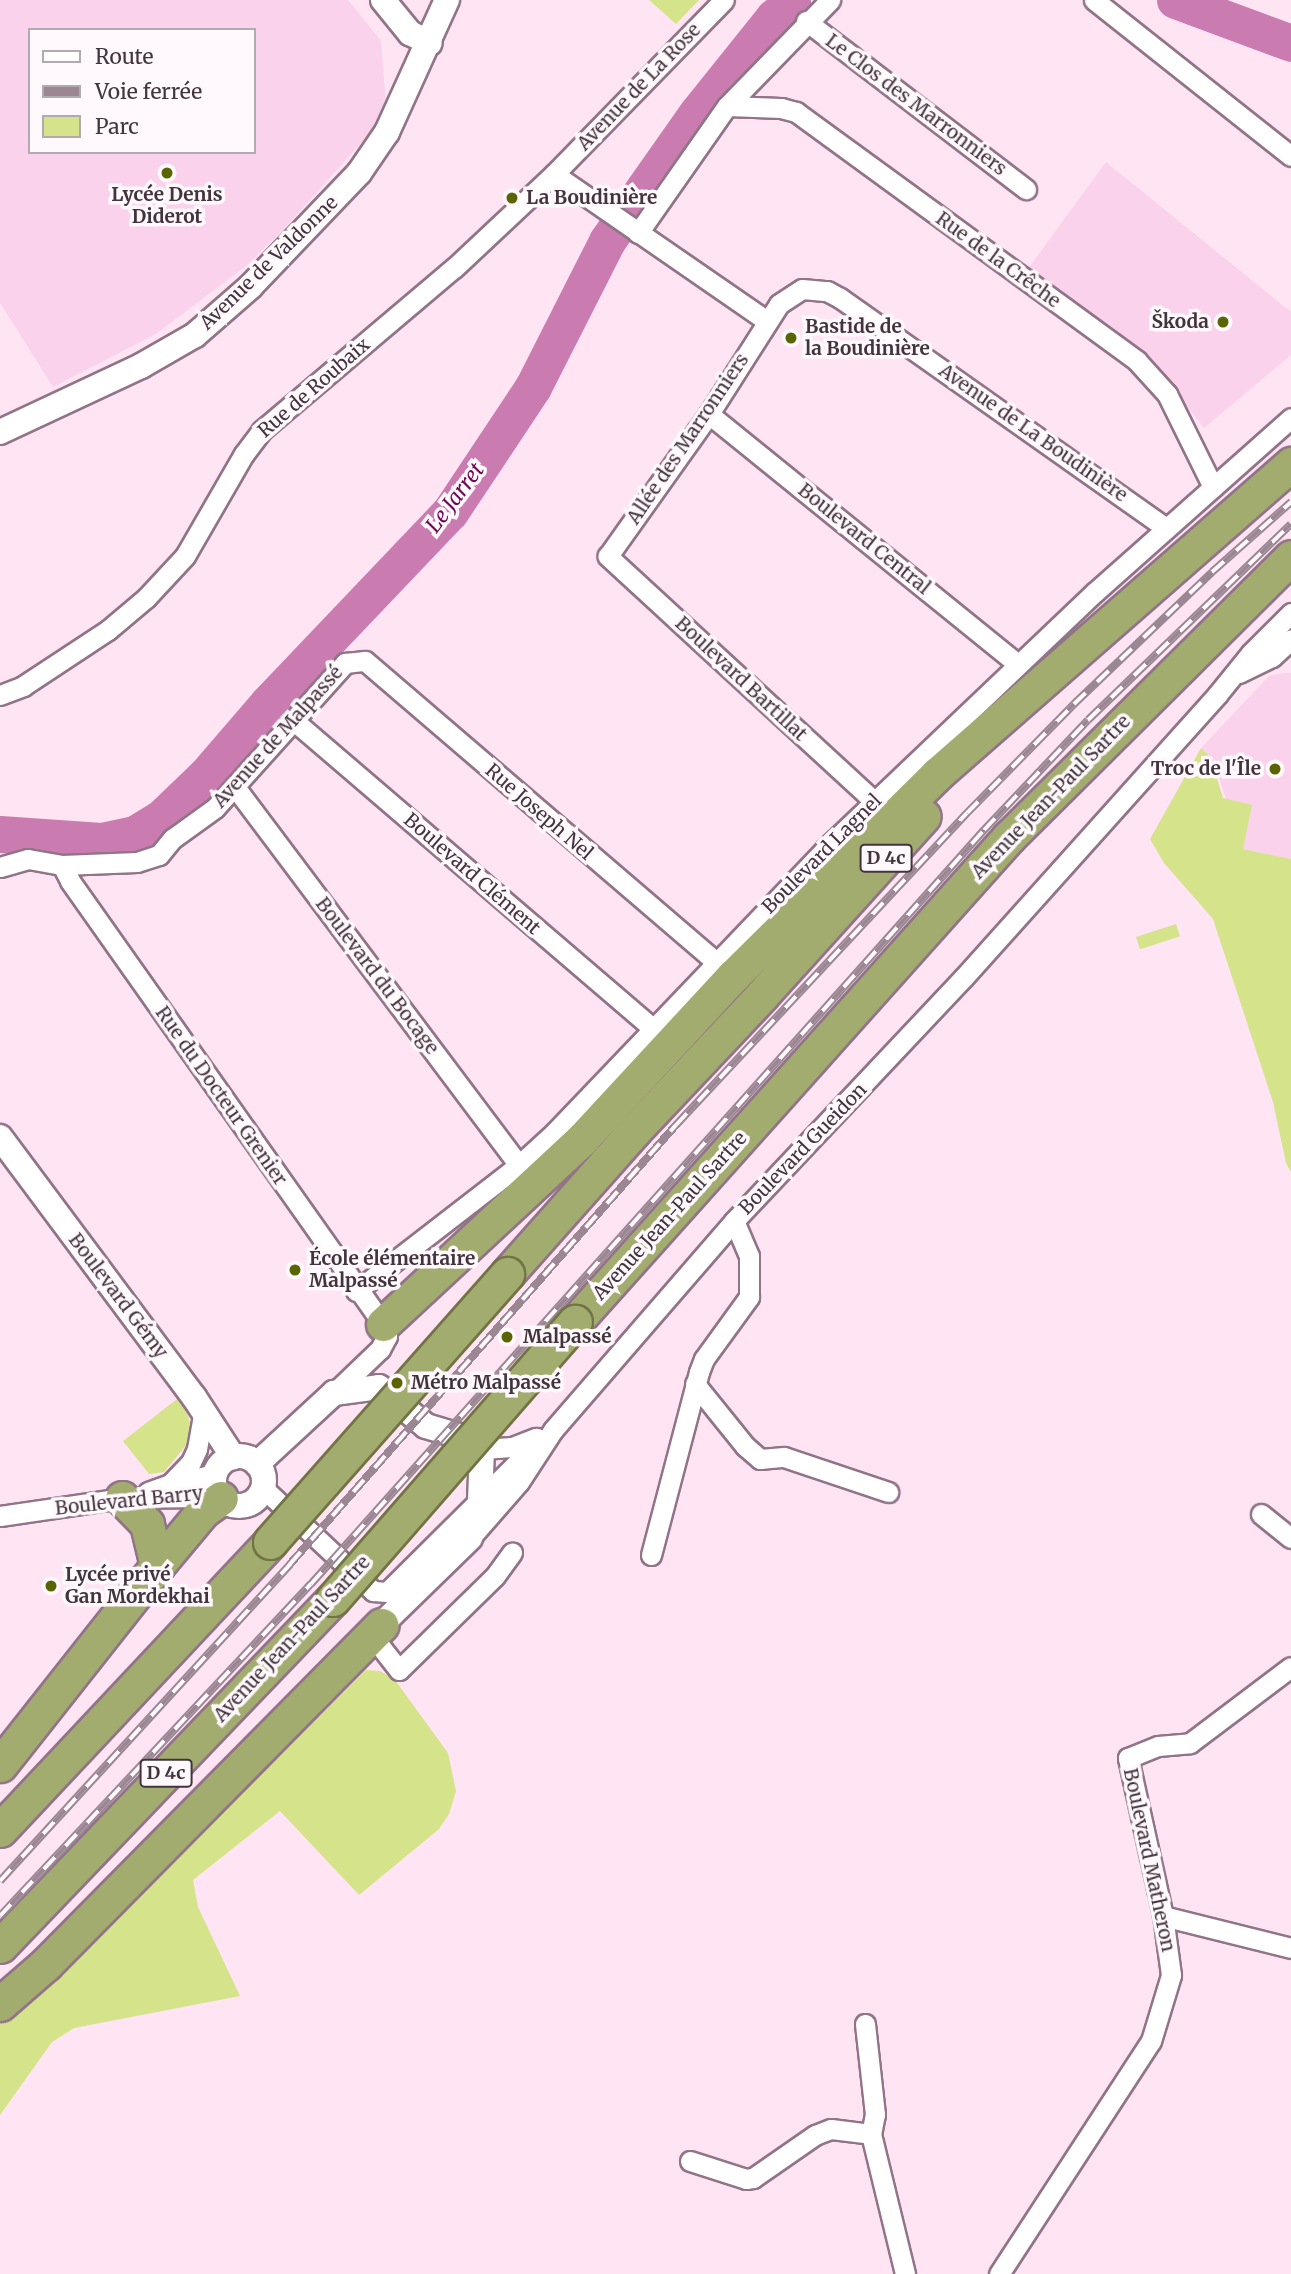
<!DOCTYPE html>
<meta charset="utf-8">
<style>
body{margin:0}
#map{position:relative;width:1291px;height:2274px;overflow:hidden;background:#ffe4f4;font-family:Merriweather,serif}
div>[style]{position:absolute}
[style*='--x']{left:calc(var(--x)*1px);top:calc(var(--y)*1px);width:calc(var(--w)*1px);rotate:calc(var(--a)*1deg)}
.built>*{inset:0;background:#fbd2ec}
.green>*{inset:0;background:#d5e38a;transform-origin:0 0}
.river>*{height:37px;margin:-18.5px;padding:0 18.5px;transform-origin:18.5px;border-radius:18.5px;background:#ca7bb0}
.roads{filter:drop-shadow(2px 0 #917487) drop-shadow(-2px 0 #917487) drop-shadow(0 2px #917487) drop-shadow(0 -2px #917487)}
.minor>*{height:19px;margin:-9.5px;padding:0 9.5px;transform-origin:9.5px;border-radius:9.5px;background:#fff}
.tertiary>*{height:24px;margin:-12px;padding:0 12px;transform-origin:12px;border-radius:12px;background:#fff}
.tertiary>.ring{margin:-12px;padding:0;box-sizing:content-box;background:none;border:24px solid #fff;border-radius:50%}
.trunk>*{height:33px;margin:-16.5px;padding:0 16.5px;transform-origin:16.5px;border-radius:16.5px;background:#a3ac6f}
.rail>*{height:8px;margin-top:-4px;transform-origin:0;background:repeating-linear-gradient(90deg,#fff8fc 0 16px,#9b8793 0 32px);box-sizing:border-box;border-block:2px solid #9b8793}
.bridges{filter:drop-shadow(2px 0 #727446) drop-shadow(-2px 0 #727446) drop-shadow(0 2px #727446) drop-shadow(0 -2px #727446)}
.trunk-bridge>*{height:33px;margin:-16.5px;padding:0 16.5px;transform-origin:16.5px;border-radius:16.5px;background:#a3ac6f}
.dots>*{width:19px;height:19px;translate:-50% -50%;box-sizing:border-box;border:4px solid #fff8fc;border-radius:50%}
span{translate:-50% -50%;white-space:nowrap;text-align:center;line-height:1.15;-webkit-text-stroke:7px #fff8fc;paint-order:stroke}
.shield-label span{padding:2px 5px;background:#fff8fc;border:2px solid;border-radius:5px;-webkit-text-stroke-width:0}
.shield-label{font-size:18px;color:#42343d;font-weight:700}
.street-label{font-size:19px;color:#42343d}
.poi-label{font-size:19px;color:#42343d;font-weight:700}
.left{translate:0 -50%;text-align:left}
.right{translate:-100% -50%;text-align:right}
.water-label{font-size:21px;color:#6c0a56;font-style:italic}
.legend{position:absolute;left:28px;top:28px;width:228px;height:126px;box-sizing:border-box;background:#fff8fc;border:2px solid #b3aab0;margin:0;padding:9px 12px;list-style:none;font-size:21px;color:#42343d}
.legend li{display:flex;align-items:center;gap:14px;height:35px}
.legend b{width:35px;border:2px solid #b3aab0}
</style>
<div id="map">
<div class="built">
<i style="clip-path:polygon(evenodd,0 0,348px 0,381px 41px,386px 104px,368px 135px,282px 231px,246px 266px,156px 334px,53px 387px,0 303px,0 0,30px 30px,254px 30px,254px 152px,30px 152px,30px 30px)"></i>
<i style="clip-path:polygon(1106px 162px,1291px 312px,1291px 355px,1204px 428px,1153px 364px,1027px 270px)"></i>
<i style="clip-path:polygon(1284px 673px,1291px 673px,1291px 859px,1243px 849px,1217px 772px,1210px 756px,1201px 748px,1269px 676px)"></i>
</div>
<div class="green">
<i style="clip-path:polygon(649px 0,699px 0,676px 24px)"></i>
<i style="clip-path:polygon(1201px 748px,1210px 756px,1223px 798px,1252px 805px,1243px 849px,1291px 859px,1291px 1172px,1286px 1163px,1273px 1102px,1213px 919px,1164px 863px,1150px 839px)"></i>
<i style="left:1176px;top:924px;width:13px;height:42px;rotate:72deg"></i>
<i style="clip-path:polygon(177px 1399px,187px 1412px,190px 1423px,188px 1443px,164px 1472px,149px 1474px,123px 1441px)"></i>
<i style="clip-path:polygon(366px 1670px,380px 1671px,395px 1680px,448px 1753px,456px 1791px,449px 1814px,439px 1829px,359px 1895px,280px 1811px,193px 1880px,198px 1907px,240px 1996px,74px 2028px,52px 2042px,0 2115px,0 2024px,72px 1957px,70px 1955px,155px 1879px)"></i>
</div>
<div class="river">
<i style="--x:1175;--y:0;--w:124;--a:20.3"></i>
<i style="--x:0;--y:834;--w:101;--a:4"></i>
<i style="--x:101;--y:841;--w:35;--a:-12"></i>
<i style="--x:135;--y:834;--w:31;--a:-32"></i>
<i style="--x:161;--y:818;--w:62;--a:-43.7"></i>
<i style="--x:206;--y:775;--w:95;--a:-49.3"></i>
<i style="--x:268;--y:703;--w:264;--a:-46.4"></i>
<i style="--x:450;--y:512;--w:150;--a:-56.4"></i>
<i style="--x:533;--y:387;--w:164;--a:-63.1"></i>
<i style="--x:607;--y:241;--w:156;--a:-54.9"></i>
<i style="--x:697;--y:113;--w:123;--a:-51.3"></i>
<i style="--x:774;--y:17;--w:23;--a:-38"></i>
</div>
<div class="roads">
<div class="minor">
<i style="--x:1094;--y:0;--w:251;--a:38.4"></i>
<i style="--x:806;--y:21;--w:277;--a:37.4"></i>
<i style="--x:727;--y:106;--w:54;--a:2.1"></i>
<i style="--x:781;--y:108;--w:16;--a:15"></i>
<i style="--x:796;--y:112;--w:422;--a:36.1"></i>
<i style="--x:1137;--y:361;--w:45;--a:47.7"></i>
<i style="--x:1167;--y:394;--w:104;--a:63.7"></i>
<i style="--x:554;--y:174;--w:259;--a:34.6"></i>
<i style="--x:638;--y:233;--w:155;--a:-55"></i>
<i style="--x:727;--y:106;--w:148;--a:-45.8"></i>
<i style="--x:709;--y:414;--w:397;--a:39"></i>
<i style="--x:1239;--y:673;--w:37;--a:-26"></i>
<i style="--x:1272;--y:657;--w:26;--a:-43"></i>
<i style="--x:0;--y:695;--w:25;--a:-21"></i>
<i style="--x:23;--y:686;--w:102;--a:-33.4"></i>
<i style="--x:108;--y:630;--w:50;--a:-40.1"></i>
<i style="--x:146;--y:598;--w:57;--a:-47.1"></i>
<i style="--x:185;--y:556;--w:118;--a:-60"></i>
<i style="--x:244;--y:454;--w:30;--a:-53"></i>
<i style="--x:262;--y:430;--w:251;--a:-40.2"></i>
<i style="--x:454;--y:268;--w:137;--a:-43.2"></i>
<i style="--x:554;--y:174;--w:243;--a:-45.7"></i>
<i style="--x:293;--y:720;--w:473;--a:40.6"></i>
<i style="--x:235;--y:787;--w:473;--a:53.1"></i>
<i style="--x:874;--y:801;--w:362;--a:-137.4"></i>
<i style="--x:608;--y:556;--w:174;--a:-54.6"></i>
<i style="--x:709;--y:414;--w:130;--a:-57.5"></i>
<i style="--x:779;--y:304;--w:27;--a:-33"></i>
<i style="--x:802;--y:289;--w:25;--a:5"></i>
<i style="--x:827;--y:291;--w:15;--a:28"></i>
<i style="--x:840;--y:298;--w:399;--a:35.2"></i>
<i style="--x:62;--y:865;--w:18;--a:63"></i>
<i style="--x:70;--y:881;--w:542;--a:54.76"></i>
<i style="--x:383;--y:1324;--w:13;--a:72"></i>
<i style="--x:387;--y:1336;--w:15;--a:118"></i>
<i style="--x:380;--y:1349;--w:64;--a:136.3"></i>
<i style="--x:0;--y:867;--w:29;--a:-16"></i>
<i style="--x:28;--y:859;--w:35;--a:10"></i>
<i style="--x:62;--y:865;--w:75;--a:-2.3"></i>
<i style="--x:137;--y:862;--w:23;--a:-18"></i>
<i style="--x:159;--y:855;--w:21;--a:-51"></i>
<i style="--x:172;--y:839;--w:53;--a:-35.8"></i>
<i style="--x:215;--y:808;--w:195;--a:-48.1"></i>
<i style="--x:345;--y:663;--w:20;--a:-6"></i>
<i style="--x:365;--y:661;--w:461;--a:40.6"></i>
<i style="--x:356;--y:1291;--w:206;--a:-37.7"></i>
<i style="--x:519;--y:1165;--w:49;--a:-42.5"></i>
<i style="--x:555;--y:1132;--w:393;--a:-46.3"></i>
<i style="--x:826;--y:848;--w:371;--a:-43.6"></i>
<i style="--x:1095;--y:592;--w:262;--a:-41.6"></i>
<i style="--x:695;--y:1384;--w:80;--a:51.1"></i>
<i style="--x:745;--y:1446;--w:20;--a:41"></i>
<i style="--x:760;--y:1459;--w:24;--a:-5"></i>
<i style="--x:784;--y:1457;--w:110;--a:18.6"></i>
<i style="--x:482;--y:1449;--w:30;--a:-4"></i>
<i style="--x:512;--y:1447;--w:26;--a:-21"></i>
<i style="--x:170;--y:1484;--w:46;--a:-12.5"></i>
<i style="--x:263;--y:1488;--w:151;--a:43.1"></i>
<i style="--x:373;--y:1591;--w:14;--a:4"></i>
<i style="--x:387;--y:1592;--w:210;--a:-44.8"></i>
<i style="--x:148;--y:1492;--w:23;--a:-20"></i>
<i style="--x:170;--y:1484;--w:30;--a:-46"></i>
<i style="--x:191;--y:1462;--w:14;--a:-65"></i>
<i style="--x:197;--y:1449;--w:35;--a:-80"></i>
<i style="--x:1261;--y:1514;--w:38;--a:39"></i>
<i style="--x:0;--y:1516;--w:123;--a:-8.4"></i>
<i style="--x:122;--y:1498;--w:79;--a:-0.7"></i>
<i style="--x:201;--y:1497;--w:16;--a:-22"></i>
<i style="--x:471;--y:1537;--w:73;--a:-48.9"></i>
<i style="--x:519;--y:1482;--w:62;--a:-56.8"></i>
<i style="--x:553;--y:1430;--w:276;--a:-49.1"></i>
<i style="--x:734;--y:1221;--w:335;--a:-46.7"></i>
<i style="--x:964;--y:977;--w:379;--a:-48.1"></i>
<i style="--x:1217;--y:695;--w:54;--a:-51"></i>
<i style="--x:1251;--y:653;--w:57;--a:-45"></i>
<i style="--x:651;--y:1555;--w:189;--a:-75.3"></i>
<i style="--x:699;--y:1372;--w:14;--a:-69"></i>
<i style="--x:704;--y:1359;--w:77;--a:-54"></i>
<i style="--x:749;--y:1297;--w:41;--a:-90"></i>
<i style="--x:749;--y:1256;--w:38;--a:-113"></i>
<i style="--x:373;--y:1637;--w:42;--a:51.8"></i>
<i style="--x:399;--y:1670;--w:134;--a:-44.4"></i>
<i style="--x:495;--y:1576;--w:29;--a:-54"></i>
<i style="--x:1163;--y:1916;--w:132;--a:14"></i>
<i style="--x:865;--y:2024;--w:91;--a:83.7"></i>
<i style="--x:875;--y:2114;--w:20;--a:101"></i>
<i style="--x:690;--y:2161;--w:59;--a:17.8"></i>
<i style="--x:746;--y:2179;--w:7;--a:-8"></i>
<i style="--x:753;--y:2178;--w:75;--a:-34.7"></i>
<i style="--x:815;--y:2135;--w:17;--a:-21"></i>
<i style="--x:831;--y:2129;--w:40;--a:7.1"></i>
<i style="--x:871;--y:2134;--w:144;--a:76.3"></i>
<i style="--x:999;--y:2274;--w:278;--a:-56.9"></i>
<i style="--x:1151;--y:2041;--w:69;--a:-73.1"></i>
<i style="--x:1171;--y:1975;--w:60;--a:-97.7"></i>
<i style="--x:1163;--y:1916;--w:162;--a:-102.5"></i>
<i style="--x:1128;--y:1758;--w:32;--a:-22"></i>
<i style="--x:1158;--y:1746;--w:32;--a:-5"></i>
<i style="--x:1190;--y:1743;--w:126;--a:-37"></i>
</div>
<div class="tertiary">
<i style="--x:383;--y:0;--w:43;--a:50.7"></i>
<i style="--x:410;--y:33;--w:22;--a:27"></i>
<i style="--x:0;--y:432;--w:156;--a:-25.1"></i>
<i style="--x:141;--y:366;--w:62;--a:-29.9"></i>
<i style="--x:195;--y:335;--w:73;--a:-41.1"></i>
<i style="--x:250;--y:287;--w:158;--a:-46.3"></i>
<i style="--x:359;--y:173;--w:50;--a:-55.7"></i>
<i style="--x:387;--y:132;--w:145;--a:-65.6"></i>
<i style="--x:0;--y:1137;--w:324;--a:53.3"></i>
<i style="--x:194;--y:1397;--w:72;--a:57"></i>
<i class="ring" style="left:214px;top:1456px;width:26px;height:26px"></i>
<i style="--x:257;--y:1464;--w:105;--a:-42.7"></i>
<i style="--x:334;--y:1393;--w:45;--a:-7.6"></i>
<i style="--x:379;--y:1387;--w:61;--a:39.7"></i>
<i style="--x:426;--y:1426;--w:42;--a:16.7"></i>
<i style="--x:466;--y:1438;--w:19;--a:35"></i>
<i style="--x:482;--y:1449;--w:53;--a:92.2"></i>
<i style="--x:480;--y:1502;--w:37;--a:106"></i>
<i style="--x:470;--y:1538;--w:124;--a:135.7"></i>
</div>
<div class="trunk">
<i style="--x:507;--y:1274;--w:191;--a:-48.4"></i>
<i style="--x:634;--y:1131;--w:187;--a:-46.7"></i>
<i style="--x:762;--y:995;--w:241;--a:-47.9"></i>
<i style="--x:575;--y:1322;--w:651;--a:-48.18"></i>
<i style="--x:1009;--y:837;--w:397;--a:-44.8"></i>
<i style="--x:383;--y:1324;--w:272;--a:-42.9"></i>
<i style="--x:582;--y:1139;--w:222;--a:-47.2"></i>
<i style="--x:733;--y:976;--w:287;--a:-44.7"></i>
<i style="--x:937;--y:774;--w:471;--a:-41.2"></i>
<i style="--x:122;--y:1498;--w:36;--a:46"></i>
<i style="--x:147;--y:1524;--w:43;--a:76.6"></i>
<i style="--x:0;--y:1765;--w:253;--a:-51.7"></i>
<i style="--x:157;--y:1566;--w:72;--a:-50.1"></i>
<i style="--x:203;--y:1511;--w:22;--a:-36"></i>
<i style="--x:0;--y:1830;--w:395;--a:-46.8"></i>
<i style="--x:0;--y:1946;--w:481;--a:-46.2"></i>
<i style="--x:0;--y:2004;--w:61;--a:-41"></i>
<i style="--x:46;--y:1964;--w:477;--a:-45.3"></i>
</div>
</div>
<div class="rail">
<i style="--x:0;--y:1881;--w:430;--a:-47.5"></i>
<i style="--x:290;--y:1564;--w:585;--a:-48.68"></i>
<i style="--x:676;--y:1125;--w:427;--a:-47"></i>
<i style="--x:967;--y:813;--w:153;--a:-45.5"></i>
<i style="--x:1074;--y:704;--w:191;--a:-43.7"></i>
<i style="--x:1212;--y:572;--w:106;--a:-41.5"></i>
<i style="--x:0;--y:1916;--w:455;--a:-46.9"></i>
<i style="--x:311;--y:1584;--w:1011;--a:-48.25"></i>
<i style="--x:984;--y:830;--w:151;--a:-46.6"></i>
<i style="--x:1088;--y:720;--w:282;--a:-44"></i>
</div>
<div class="bridges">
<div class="trunk-bridge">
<i style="--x:270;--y:1542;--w:358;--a:-48.5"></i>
<i style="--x:333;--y:1599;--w:368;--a:-48.9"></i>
</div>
</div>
<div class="dots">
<i style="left:167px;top:173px;background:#5b6403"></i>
<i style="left:512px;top:198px;background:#5b6403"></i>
<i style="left:1223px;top:322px;background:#5b6403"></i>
<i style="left:791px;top:338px;background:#5b6403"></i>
<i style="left:1275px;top:769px;background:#5b6403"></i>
<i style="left:295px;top:1270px;background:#5b6403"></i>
<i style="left:507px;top:1337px;background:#5b6403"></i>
<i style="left:397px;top:1383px;background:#5b6403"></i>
<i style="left:51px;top:1586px;background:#5b6403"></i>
</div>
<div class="shield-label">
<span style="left:886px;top:858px">D 4c</span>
<span style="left:166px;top:1773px">D 4c</span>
</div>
<div class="street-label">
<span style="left:639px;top:87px;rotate:-46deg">Avenue de La Rose</span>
<span style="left:916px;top:105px;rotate:37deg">Le Clos des Marronniers</span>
<span style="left:998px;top:260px;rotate:36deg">Rue de la Crêche</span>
<span style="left:269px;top:263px;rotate:-44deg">Avenue de Valdonne</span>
<span style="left:314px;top:388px;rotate:-41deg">Rue de Roubaix</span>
<span style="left:1033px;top:433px;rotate:35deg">Avenue de La Boudinière</span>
<span style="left:688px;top:439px;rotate:-56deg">Allée des Marronniers</span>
<span style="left:864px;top:539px;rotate:39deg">Boulevard Central</span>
<span style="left:741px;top:679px;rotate:43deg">Boulevard Bartillat</span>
<span style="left:278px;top:737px;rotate:-48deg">Avenue de Malpassé</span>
<span style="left:1051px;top:797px;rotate:-46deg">Avenue Jean-Paul Sartre</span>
<span style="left:539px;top:812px;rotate:41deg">Rue Joseph Nel</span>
<span style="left:822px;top:854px;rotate:-45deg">Boulevard Lagnel</span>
<span style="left:472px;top:874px;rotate:41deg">Boulevard Clément</span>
<span style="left:377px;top:976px;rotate:53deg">Boulevard du Bocage</span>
<span style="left:221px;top:1096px;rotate:55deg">Rue du Docteur Grenier</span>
<span style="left:803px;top:1149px;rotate:-46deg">Boulevard Gueidon</span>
<span style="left:670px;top:1216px;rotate:-48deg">Avenue Jean-Paul Sartre</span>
<span style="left:118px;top:1296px;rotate:53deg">Boulevard Gémy</span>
<span style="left:129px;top:1501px;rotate:-6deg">Boulevard Barry</span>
<span style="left:292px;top:1639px;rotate:-47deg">Avenue Jean-Paul Sartre</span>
<span style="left:1149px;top:1860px;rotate:78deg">Boulevard Matheron</span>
</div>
<div class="poi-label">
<span style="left:167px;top:206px">Lycée Denis<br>Diderot</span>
<span class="left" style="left:526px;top:198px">La Boudinière</span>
<span class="right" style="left:1209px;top:322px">Škoda</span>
<span class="left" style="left:805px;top:338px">Bastide de<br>la Boudinière</span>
<span class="right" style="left:1261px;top:769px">Troc de l'Île</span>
<span class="left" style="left:309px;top:1270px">École élémentaire<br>Malpassé</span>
<span class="left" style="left:523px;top:1337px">Malpassé</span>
<span class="left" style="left:411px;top:1383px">Métro Malpassé</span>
<span class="left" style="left:65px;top:1586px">Lycée privé<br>Gan Mordekhai</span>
</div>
<div class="water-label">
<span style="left:455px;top:498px;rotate:-53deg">Le Jarret</span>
</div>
<ul class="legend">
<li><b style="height:9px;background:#fff"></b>Route</li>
<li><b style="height:9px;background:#9b8793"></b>Voie ferrée</li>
<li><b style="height:19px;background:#d5e38a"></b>Parc</li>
</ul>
</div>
